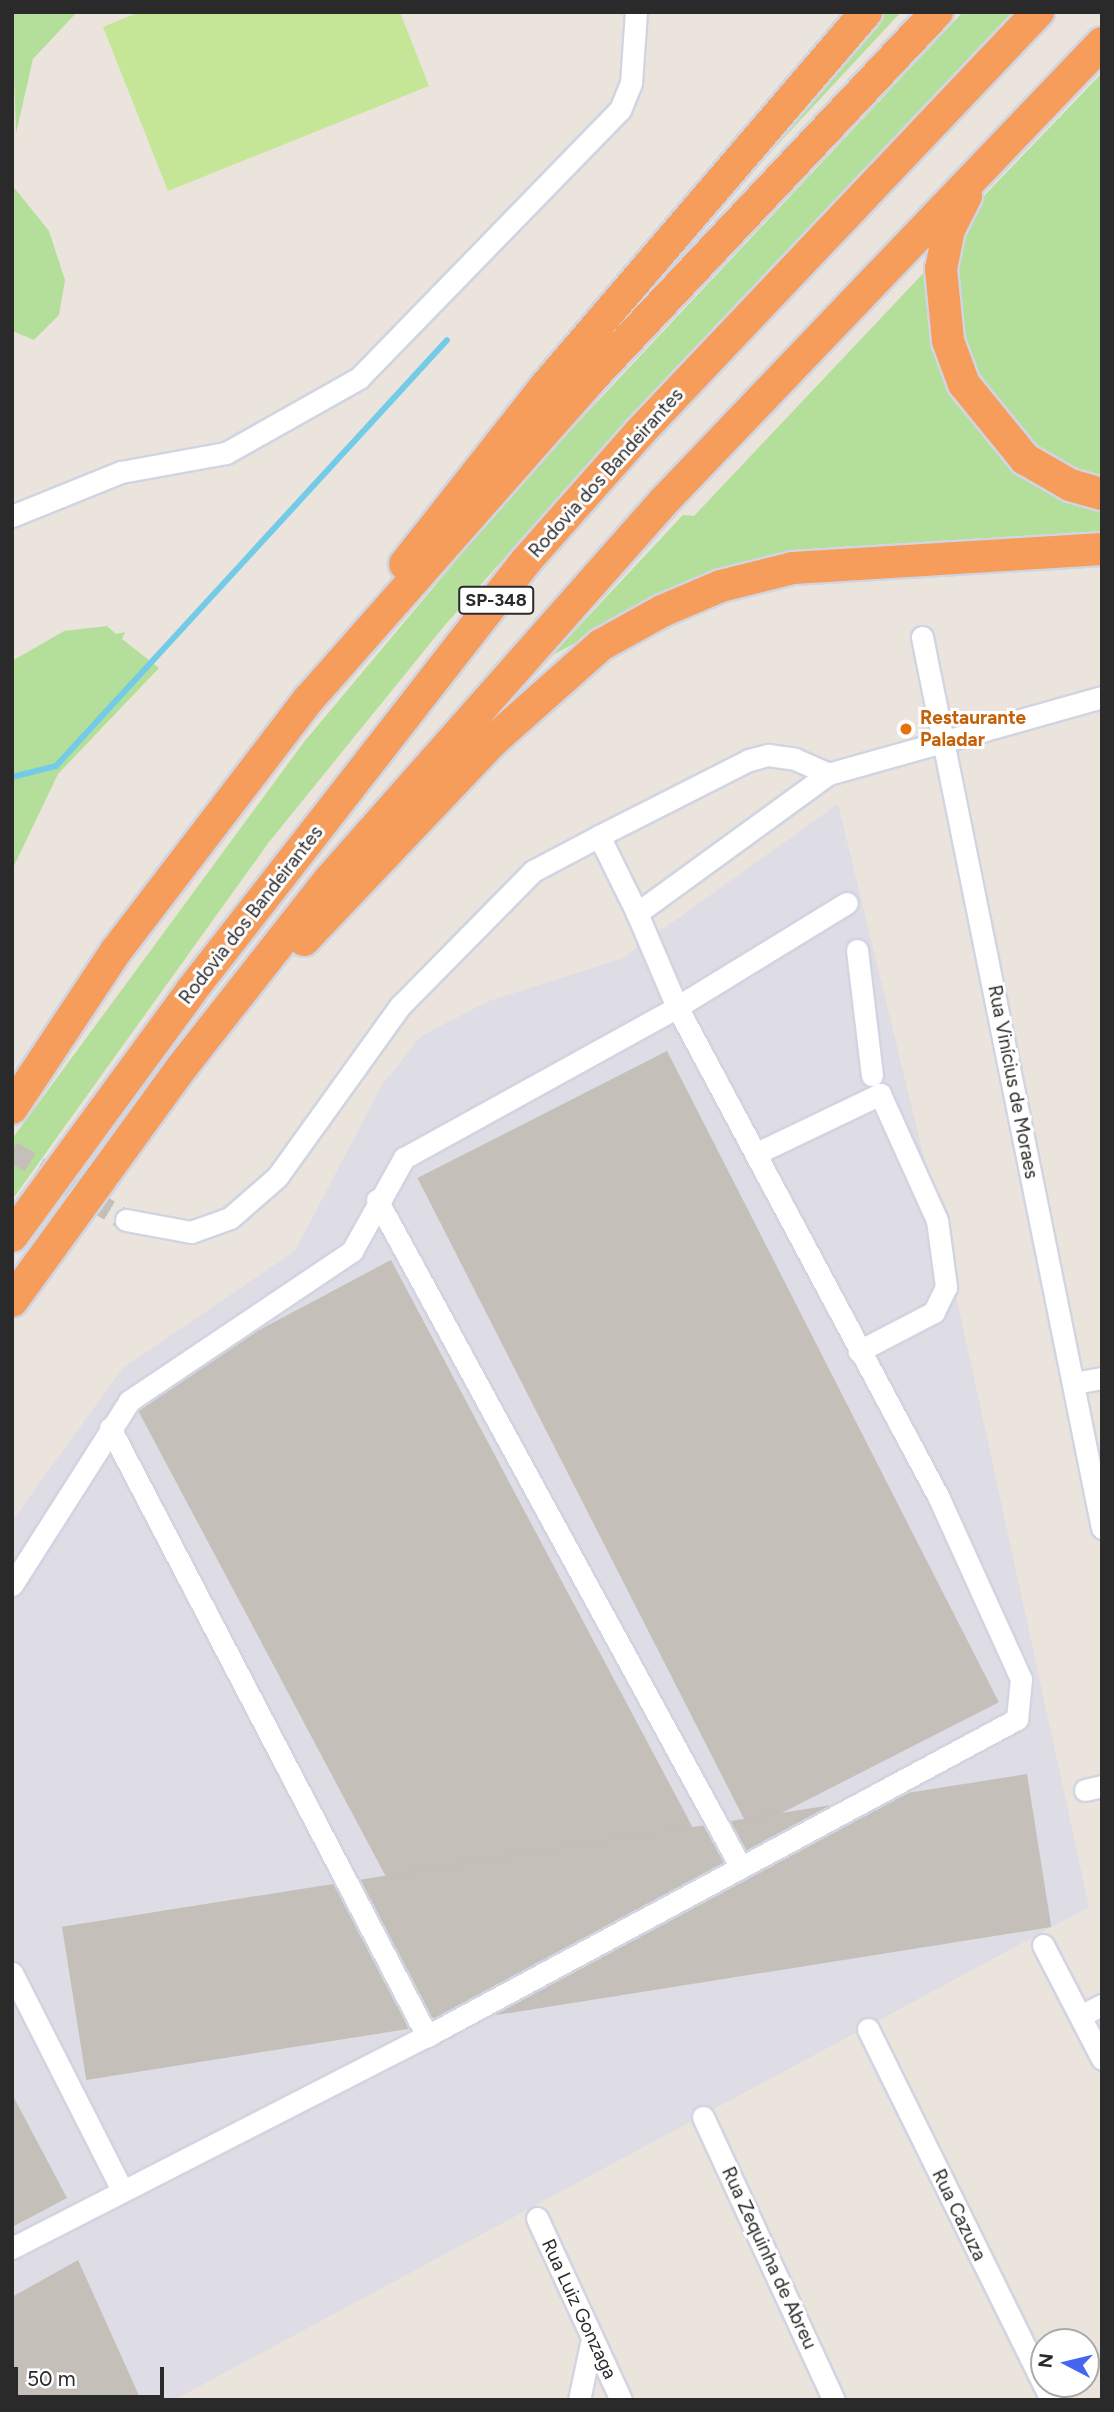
<!DOCTYPE html>
<meta charset="utf-8">
<style>
body{margin:0}
#map{position:relative;width:1114px;height:2412px;overflow:hidden;background:#ebe4dc;font-family:Figtree,sans-serif}
div>[style]{position:absolute}
[style*='--x']{left:calc(var(--x)*1px);top:calc(var(--y)*1px);width:calc(var(--w)*1px);rotate:calc(var(--a)*1deg)}
.industrial>*{inset:0;background:#dedce4}
.green>*{inset:0;background:#b3df9b}
.pitch>*{inset:0;background:#c6e697}
.stream>*{height:6px;margin:-3px;padding:0 3px;transform-origin:3px;border-radius:3px;background:#74cbe8}
.building>*{inset:0;background:#c4bfb8;transform-origin:0 0}
.minor-tunnel>*{height:21px;margin-top:-10.5px;transform-origin:0;background:repeating-linear-gradient(90deg,#c4bfb8 0 21px,transparent 0 31px)}
.roads{filter:drop-shadow(2px 0 #d1d5e2) drop-shadow(-2px 0 #d1d5e2) drop-shadow(0 2px #d1d5e2) drop-shadow(0 -2px #d1d5e2)}
.minor>*{height:21px;margin:-10.5px;padding:0 10.5px;transform-origin:10.5px;border-radius:10.5px;background:#fff}
.highway>*{height:32px;margin:-16px;padding:0 16px;transform-origin:16px;border-radius:16px;background:#f69d5c}
.dots>*{width:19px;height:19px;translate:-50% -50%;box-sizing:border-box;border:4px solid #fff;border-radius:50%}
span{translate:-50% -50%;white-space:nowrap;text-align:center;line-height:1.15;-webkit-text-stroke:6px #fff;paint-order:stroke}
.shield-label span{padding:2px 5px;background:#fff;border:2px solid;border-radius:5px;-webkit-text-stroke-width:0}
.shield-label{font-size:18px;color:#2a2a2a;font-weight:700}
.street-label{font-size:19px;color:#2a2a2a}
.food-label{font-size:19px;color:#c56008;font-weight:700}
.left{translate:0 -50%;text-align:left}
.frame{position:absolute;inset:0;border:14px solid #2a2a2a;pointer-events:none}
.north{position:absolute;left:1030px;top:2328px;width:70px;height:70px;box-sizing:border-box;background:#fff;border:2px solid #aaa;border-radius:50%;rotate:277deg;font-size:19px;font-weight:700;line-height:28px;text-align:center;color:#2a2a2a}
.north::after{content:'';display:block;margin:auto;width:24px;height:32px;background:#4466f1;clip-path:polygon(50% 0,100% 100%,50% 72%,0 100%)}
.scale{position:absolute;left:14px;top:2367px;width:150px;height:32px;box-sizing:border-box;border:4px solid #2a2a2a;border-top:0;padding-left:9px;font-size:21px;line-height:24px;white-space:nowrap;color:#2a2a2a;-webkit-text-stroke:5px #fff;paint-order:stroke}
</style>
<div id="map">
<div class="industrial">
<i style="clip-path:polygon(838px 804px,944px 1240px,1089px 1907px,174px 2400px,12px 2400px,12px 1521px,123px 1368px,295px 1251px,382px 1085px,421px 1036px,489px 1001px,621px 959px)"></i>
</div>
<div class="green">
<i style="clip-path:polygon(12px 12px,77px 12px,33px 59px,16px 133px)"></i>
<i style="clip-path:polygon(878px 12px,901px 12px,767px 156px,761px 152px)"></i>
<i style="clip-path:polygon(963px 12px,1012px 12px,624px 423px,445px 625px,269px 842px,12px 1200px,12px 1139px,304px 742px,520px 484px)"></i>
<i style="clip-path:polygon(1102px 73px,1102px 481px,1033px 450px,984px 395px,956px 328px,952px 262px,980px 200px)"></i>
<i style="clip-path:polygon(12px 185px,49px 231px,65px 280px,59px 315px,34px 340px,12px 331px)"></i>
<i style="clip-path:polygon(931px 265px,958px 392px,1102px 508px,1102px 537px,856px 547px,771px 558px,695px 579px,551px 656px,683px 515px,694px 516px)"></i>
<i style="clip-path:polygon(107px 626px,116px 634px,125px 632px,122px 639px,159px 668px,58px 774px,12px 870px,12px 661px,64px 631px)"></i>
</div>
<div class="pitch">
<i style="clip-path:polygon(139px 12px,400px 12px,429px 86px,168px 191px,103px 27px)"></i>
</div>
<div class="stream">
<i style="--x:12;--y:777;--w:45;--a:-14"></i>
<i style="--x:56;--y:766;--w:578;--a:-47.45"></i>
</div>
<div class="building">
<i style="left:667px;top:1051px;width:731px;height:280px;rotate:63deg"></i>
<i style="left:391px;top:1260px;width:683px;height:294px;rotate:62deg"></i>
<i style="left:1027px;top:1774px;width:155px;height:977px;rotate:81deg"></i>
<i style="clip-path:polygon(12px 2094px,67px 2198px,12px 2227px)"></i>
<i style="clip-path:polygon(78px 2260px,141px 2400px,12px 2400px,12px 2297px)"></i>
</div>
<div class="minor-tunnel">
<i style="--x:12;--y:1151;--w:133;--a:31.2"></i>
</div>
<div class="roads">
<div class="minor">
<i style="--x:12;--y:516;--w:118;--a:-22"></i>
<i style="--x:121;--y:472;--w:107;--a:-10.3"></i>
<i style="--x:226;--y:453;--w:153;--a:-29.4"></i>
<i style="--x:359;--y:378;--w:374;--a:-45.8"></i>
<i style="--x:620;--y:110;--w:29;--a:-68"></i>
<i style="--x:631;--y:83;--w:71;--a:-86"></i>
<i style="--x:922;--y:637;--w:909;--a:78.58"></i>
<i style="--x:599;--y:836;--w:168;--a:-26.9"></i>
<i style="--x:749;--y:760;--w:20;--a:-15"></i>
<i style="--x:768;--y:755;--w:27;--a:8"></i>
<i style="--x:795;--y:759;--w:36;--a:24"></i>
<i style="--x:857;--y:950;--w:126;--a:83.2"></i>
<i style="--x:755;--y:1154;--w:139;--a:-25.6"></i>
<i style="--x:880;--y:1094;--w:138;--a:65.7"></i>
<i style="--x:937;--y:1220;--w:68;--a:82.3"></i>
<i style="--x:946;--y:1287;--w:28;--a:116"></i>
<i style="--x:934;--y:1312;--w:85;--a:152.5"></i>
<i style="--x:377;--y:1200;--w:756;--a:61.4"></i>
<i style="--x:126;--y:1220;--w:66;--a:10.5"></i>
<i style="--x:191;--y:1232;--w:41;--a:-19.7"></i>
<i style="--x:230;--y:1218;--w:62;--a:-41.1"></i>
<i style="--x:277;--y:1177;--w:211;--a:-54.3"></i>
<i style="--x:400;--y:1006;--w:190;--a:-45.4"></i>
<i style="--x:533;--y:871;--w:75;--a:-27.9"></i>
<i style="--x:599;--y:836;--w:86;--a:63.7"></i>
<i style="--x:1074;--y:1383;--w:28;--a:-10"></i>
<i style="--x:110;--y:1428;--w:686;--a:62.46"></i>
<i style="--x:12;--y:1585;--w:218;--a:-57.5"></i>
<i style="--x:129;--y:1401;--w:269;--a:-33.9"></i>
<i style="--x:352;--y:1251;--w:107;--a:-60.8"></i>
<i style="--x:404;--y:1158;--w:312;--a:-28.9"></i>
<i style="--x:677;--y:1007;--w:199;--a:-31.5"></i>
<i style="--x:1085;--y:1790;--w:17;--a:-13"></i>
<i style="--x:1043;--y:1945;--w:128;--a:62.6"></i>
<i style="--x:12;--y:1973;--w:241;--a:63.1"></i>
<i style="--x:1082;--y:2015;--w:22;--a:-27"></i>
<i style="--x:868;--y:2029;--w:414;--a:63.7"></i>
<i style="--x:703;--y:2117;--w:312;--a:65.2"></i>
<i style="--x:537;--y:2218;--w:200;--a:65.2"></i>
<i style="--x:12;--y:2248;--w:466;--a:-27.1"></i>
<i style="--x:427;--y:2036;--w:670;--a:-28.25"></i>
<i style="--x:1017;--y:1719;--w:40;--a:-84.3"></i>
<i style="--x:1021;--y:1679;--w:199;--a:-114.4"></i>
<i style="--x:939;--y:1498;--w:557;--a:-118.08"></i>
<i style="--x:677;--y:1007;--w:102;--a:-113.1"></i>
<i style="--x:637;--y:913;--w:236;--a:-36"></i>
<i style="--x:828;--y:774;--w:285;--a:-15.7"></i>
<i style="--x:579;--y:2400;--w:62;--a:-78"></i>
</div>
<div class="highway">
<i style="--x:966;--y:196;--w:37;--a:117"></i>
<i style="--x:949;--y:229;--w:41;--a:101.3"></i>
<i style="--x:941;--y:269;--w:72;--a:84.4"></i>
<i style="--x:948;--y:341;--w:46;--a:69.6"></i>
<i style="--x:964;--y:384;--w:97;--a:50.9"></i>
<i style="--x:1025;--y:459;--w:52;--a:30"></i>
<i style="--x:1070;--y:485;--w:33;--a:16"></i>
<i style="--x:405;--y:564;--w:224;--a:-51.7"></i>
<i style="--x:544;--y:388;--w:495;--a:-49.4"></i>
<i style="--x:304;--y:940;--w:277;--a:-46.5"></i>
<i style="--x:495;--y:739;--w:142;--a:-41.6"></i>
<i style="--x:601;--y:645;--w:70;--a:-29.1"></i>
<i style="--x:662;--y:611;--w:64;--a:-23"></i>
<i style="--x:721;--y:586;--w:74;--a:-14"></i>
<i style="--x:793;--y:568;--w:310;--a:-3.5"></i>
<i style="--x:12;--y:1108;--w:188;--a:-56.5"></i>
<i style="--x:116;--y:951;--w:317;--a:-52.6"></i>
<i style="--x:309;--y:699;--w:422;--a:-48.6"></i>
<i style="--x:588;--y:382;--w:509;--a:-46.67"></i>
<i style="--x:12;--y:1236;--w:303;--a:-53.8"></i>
<i style="--x:191;--y:991;--w:545;--a:-52.08"></i>
<i style="--x:526;--y:561;--w:172;--a:-48.5"></i>
<i style="--x:640;--y:432;--w:579;--a:-46.54"></i>
<i style="--x:12;--y:1301;--w:289;--a:-54"></i>
<i style="--x:182;--y:1067;--w:239;--a:-51.8"></i>
<i style="--x:330;--y:879;--w:506;--a:-48.53"></i>
<i style="--x:665;--y:500;--w:632;--a:-46.28"></i>
</div>
</div>
<div class="dots">
<i style="left:906px;top:729px;background:#e8710a"></i>
</div>
<div class="shield-label">
<span style="left:496px;top:600px">SP-348</span>
</div>
<div class="street-label">
<span style="left:606px;top:473px;rotate:-48deg">Rodovia dos Bandeirantes</span>
<span style="left:251px;top:915px;rotate:-52deg">Rodovia dos Bandeirantes</span>
<span style="left:1013px;top:1082px;rotate:79deg">Rua Vinícius de Moraes</span>
<span style="left:959px;top:2215px;rotate:64deg">Rua Cazuza</span>
<span style="left:769px;top:2258px;rotate:65deg">Rua Zequinha de Abreu</span>
<span style="left:579px;top:2309px;rotate:65deg">Rua Luiz Gonzaga</span>
</div>
<div class="food-label">
<span class="left" style="left:920px;top:729px">Restaurante<br>Paladar</span>
</div>
<div class="frame"></div>
<div class="north">N</div>
<div class="scale">50 m</div>
</div>
